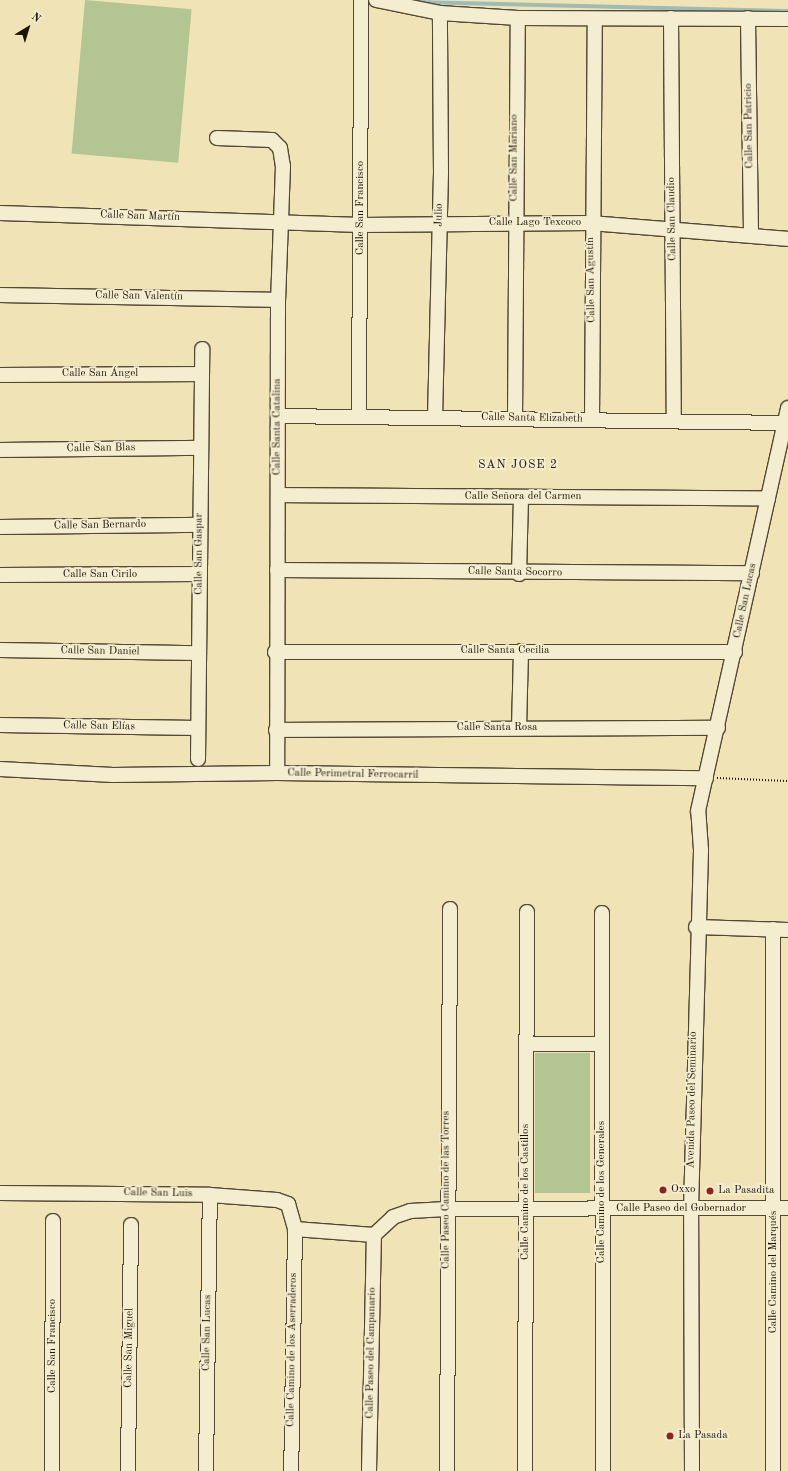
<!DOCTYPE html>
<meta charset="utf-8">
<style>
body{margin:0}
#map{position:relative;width:788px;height:1471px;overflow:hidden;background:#f0e3b6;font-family:"Old Standard TT",serif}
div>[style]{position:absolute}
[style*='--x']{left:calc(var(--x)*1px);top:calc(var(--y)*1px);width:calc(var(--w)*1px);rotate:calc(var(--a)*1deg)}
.green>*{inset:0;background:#b3c593;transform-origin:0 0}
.stream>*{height:3.5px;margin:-1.75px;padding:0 1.75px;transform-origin:1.75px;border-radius:1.75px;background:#9ebcb7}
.path>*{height:2px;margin-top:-1px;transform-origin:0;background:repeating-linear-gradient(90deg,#1e140a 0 1px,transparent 0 3px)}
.roads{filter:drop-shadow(1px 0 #524835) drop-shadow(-1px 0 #524835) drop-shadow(0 1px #524835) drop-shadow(0 -1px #524835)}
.street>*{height:14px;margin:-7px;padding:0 7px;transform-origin:7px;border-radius:7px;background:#f5edd0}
.dots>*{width:11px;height:11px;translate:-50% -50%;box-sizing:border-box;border:2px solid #f5edd0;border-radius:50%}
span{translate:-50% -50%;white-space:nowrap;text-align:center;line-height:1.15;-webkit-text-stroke:3.5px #f5edd0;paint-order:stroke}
.street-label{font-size:11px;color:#1e140a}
.poi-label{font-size:11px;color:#1e140a}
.left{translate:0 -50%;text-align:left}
.neighbourhood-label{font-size:12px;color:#1e140a;letter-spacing:1px}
.north{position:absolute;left:8px;top:8px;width:40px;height:40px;-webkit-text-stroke:3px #f5edd0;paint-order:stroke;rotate:38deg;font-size:11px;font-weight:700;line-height:16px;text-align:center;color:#1e140a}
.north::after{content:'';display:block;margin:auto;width:14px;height:18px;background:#1e140a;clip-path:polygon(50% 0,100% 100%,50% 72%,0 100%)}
</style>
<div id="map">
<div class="green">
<i style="left:85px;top:0;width:107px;height:154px;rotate:5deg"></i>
<i style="left:535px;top:1053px;width:55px;height:140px"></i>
</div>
<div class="stream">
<i style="--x:416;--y:2;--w:372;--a:1.4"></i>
</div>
<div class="path">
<i style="--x:717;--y:778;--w:71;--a:2.4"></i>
</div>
<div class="roads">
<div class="street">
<i style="--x:376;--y:0;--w:65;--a:11.5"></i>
<i style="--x:440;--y:13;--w:78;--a:3.7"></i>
<i style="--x:518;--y:18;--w:270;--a:0.2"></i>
<i style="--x:671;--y:18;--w:403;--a:89.6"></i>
<i style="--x:748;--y:18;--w:216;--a:89.2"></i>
<i style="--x:217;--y:138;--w:55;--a:2.1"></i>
<i style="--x:272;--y:140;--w:11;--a:45"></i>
<i style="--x:280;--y:148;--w:18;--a:81"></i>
<i style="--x:283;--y:166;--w:134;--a:92.1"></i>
<i style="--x:278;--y:300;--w:473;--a:90.1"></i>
<i style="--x:0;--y:213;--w:361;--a:1.9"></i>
<i style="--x:361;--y:225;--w:230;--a:-0.5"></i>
<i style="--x:591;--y:223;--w:198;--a:4.6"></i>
<i style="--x:0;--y:295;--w:278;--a:1"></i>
<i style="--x:0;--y:375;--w:201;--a:-0.3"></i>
<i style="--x:279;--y:416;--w:506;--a:0.79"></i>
<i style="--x:359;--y:417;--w:417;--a:-89.7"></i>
<i style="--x:435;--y:418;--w:245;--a:-88.6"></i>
<i style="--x:441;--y:173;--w:160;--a:-90.4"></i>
<i style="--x:515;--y:419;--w:401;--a:-89.6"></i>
<i style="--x:592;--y:420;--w:399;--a:-89.6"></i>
<i style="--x:0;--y:450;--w:201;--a:-0.6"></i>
<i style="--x:278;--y:495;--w:490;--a:0.4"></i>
<i style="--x:0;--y:527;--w:200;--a:-0.6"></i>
<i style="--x:277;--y:570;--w:475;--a:0.4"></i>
<i style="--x:519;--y:574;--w:76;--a:-88.5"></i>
<i style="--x:0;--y:575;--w:200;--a:-0.3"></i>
<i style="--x:0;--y:650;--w:199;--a:0.9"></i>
<i style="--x:275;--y:652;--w:460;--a:0"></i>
<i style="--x:0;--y:725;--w:198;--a:0.9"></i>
<i style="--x:519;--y:728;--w:77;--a:-88.5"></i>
<i style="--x:276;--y:730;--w:442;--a:-0.3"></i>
<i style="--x:198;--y:759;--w:410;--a:-89.4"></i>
<i style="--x:0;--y:769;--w:113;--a:3"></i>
<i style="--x:113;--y:775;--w:164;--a:-0.7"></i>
<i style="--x:277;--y:773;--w:429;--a:0.7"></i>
<i style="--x:602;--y:913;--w:558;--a:89.9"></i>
<i style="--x:696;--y:927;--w:92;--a:1.9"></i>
<i style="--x:526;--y:1044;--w:76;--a:0"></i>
<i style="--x:0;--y:1193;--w:210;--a:0.5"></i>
<i style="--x:210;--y:1195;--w:67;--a:4.3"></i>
<i style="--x:277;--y:1200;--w:12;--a:20"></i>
<i style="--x:288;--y:1204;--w:26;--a:74"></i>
<i style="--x:295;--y:1229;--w:242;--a:90.9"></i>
<i style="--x:295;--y:1229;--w:79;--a:4.3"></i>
<i style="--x:52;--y:1471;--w:250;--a:-89.8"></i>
<i style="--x:128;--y:1471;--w:246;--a:-89.3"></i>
<i style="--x:206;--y:1471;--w:276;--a:-89.2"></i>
<i style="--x:369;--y:1471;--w:236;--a:-88.8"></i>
<i style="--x:374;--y:1235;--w:26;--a:-43"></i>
<i style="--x:393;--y:1217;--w:18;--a:-19"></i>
<i style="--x:410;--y:1211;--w:37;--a:-3"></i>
<i style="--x:447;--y:1209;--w:341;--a:-0.2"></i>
<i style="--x:447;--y:1471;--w:562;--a:-89.69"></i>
<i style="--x:525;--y:1471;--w:559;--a:-89.8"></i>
<i style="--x:692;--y:1471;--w:262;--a:-90.2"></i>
<i style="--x:691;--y:1209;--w:359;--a:-88.4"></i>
<i style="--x:701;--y:850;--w:39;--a:-94"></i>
<i style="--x:698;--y:811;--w:413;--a:-77.4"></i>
<i style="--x:773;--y:1471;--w:542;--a:-90"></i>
</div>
</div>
<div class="dots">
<i style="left:663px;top:1190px;background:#8f2418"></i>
<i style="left:710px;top:1191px;background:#8f2418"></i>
<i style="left:670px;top:1436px;background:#8f2418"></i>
</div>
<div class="street-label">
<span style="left:750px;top:126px;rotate:-91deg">Calle San Patricio</span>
<span style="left:515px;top:158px;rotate:-90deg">Calle San Mariano</span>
<span style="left:361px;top:208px;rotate:-90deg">Calle San Francisco</span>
<span style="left:440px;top:215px;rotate:-89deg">Julio</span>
<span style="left:140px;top:217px;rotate:2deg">Calle San Martín</span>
<span style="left:673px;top:219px;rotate:-91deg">Calle San Claudio</span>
<span style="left:535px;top:223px">Calle Lago Texcoco</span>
<span style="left:592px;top:280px;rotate:-91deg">Calle San Agustín</span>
<span style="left:139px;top:297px;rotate:1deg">Calle San Valentín</span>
<span style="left:100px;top:374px">Calle San Ángel</span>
<span style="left:532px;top:419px;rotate:1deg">Calle Santa Elizabeth</span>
<span style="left:278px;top:427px;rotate:-90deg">Calle Santa Catalina</span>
<span style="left:101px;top:449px;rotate:-1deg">Calle San Blas</span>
<span style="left:523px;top:497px">Calle Señora del Carmen</span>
<span style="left:100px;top:526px;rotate:-1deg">Calle San Bernardo</span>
<span style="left:200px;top:554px;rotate:-90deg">Calle San Gaspar</span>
<span style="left:515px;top:573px;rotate:1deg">Calle Santa Socorro</span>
<span style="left:100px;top:575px">Calle San Cirilo</span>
<span style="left:746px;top:601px;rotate:-78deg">Calle San Lucas</span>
<span style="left:505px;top:651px">Calle Santa Cecilia</span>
<span style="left:100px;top:652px;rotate:1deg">Calle San Daniel</span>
<span style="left:99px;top:727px;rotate:1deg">Calle San Elías</span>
<span style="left:497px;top:728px">Calle Santa Rosa</span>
<span style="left:353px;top:775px;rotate:1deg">Calle Perimetral Ferrocarril</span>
<span style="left:693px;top:1100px;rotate:-89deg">Avenida Paseo del Seminario</span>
<span style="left:447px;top:1190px;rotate:-90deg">Calle Paseo Camino de las Torres</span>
<span style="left:526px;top:1192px;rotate:-90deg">Calle Camino de los Castillos</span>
<span style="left:602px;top:1192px;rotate:-90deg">Calle Camino de los Generales</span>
<span style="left:158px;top:1194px;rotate:1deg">Calle San Luis</span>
<span style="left:681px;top:1209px">Calle Paseo del Gobernador</span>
<span style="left:774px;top:1272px;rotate:-90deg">Calle Camino del Marqués</span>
<span style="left:208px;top:1333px;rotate:-89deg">Calle San Lucas</span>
<span style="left:53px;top:1346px;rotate:-90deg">Calle San Francisco</span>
<span style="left:130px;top:1348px;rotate:-89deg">Calle San Miguel</span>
<span style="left:293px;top:1350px;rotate:-89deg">Calle Camino de los Aserraderos</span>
<span style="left:372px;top:1353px;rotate:-89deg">Calle Paseo del Campanario</span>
</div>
<div class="poi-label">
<span class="left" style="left:671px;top:1190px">Oxxo</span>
<span class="left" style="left:718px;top:1191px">La Pasadita</span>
<span class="left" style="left:678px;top:1436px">La Pasada</span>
</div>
<div class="neighbourhood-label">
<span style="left:518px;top:466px">SAN JOSE 2</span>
</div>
<div class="north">N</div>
</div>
